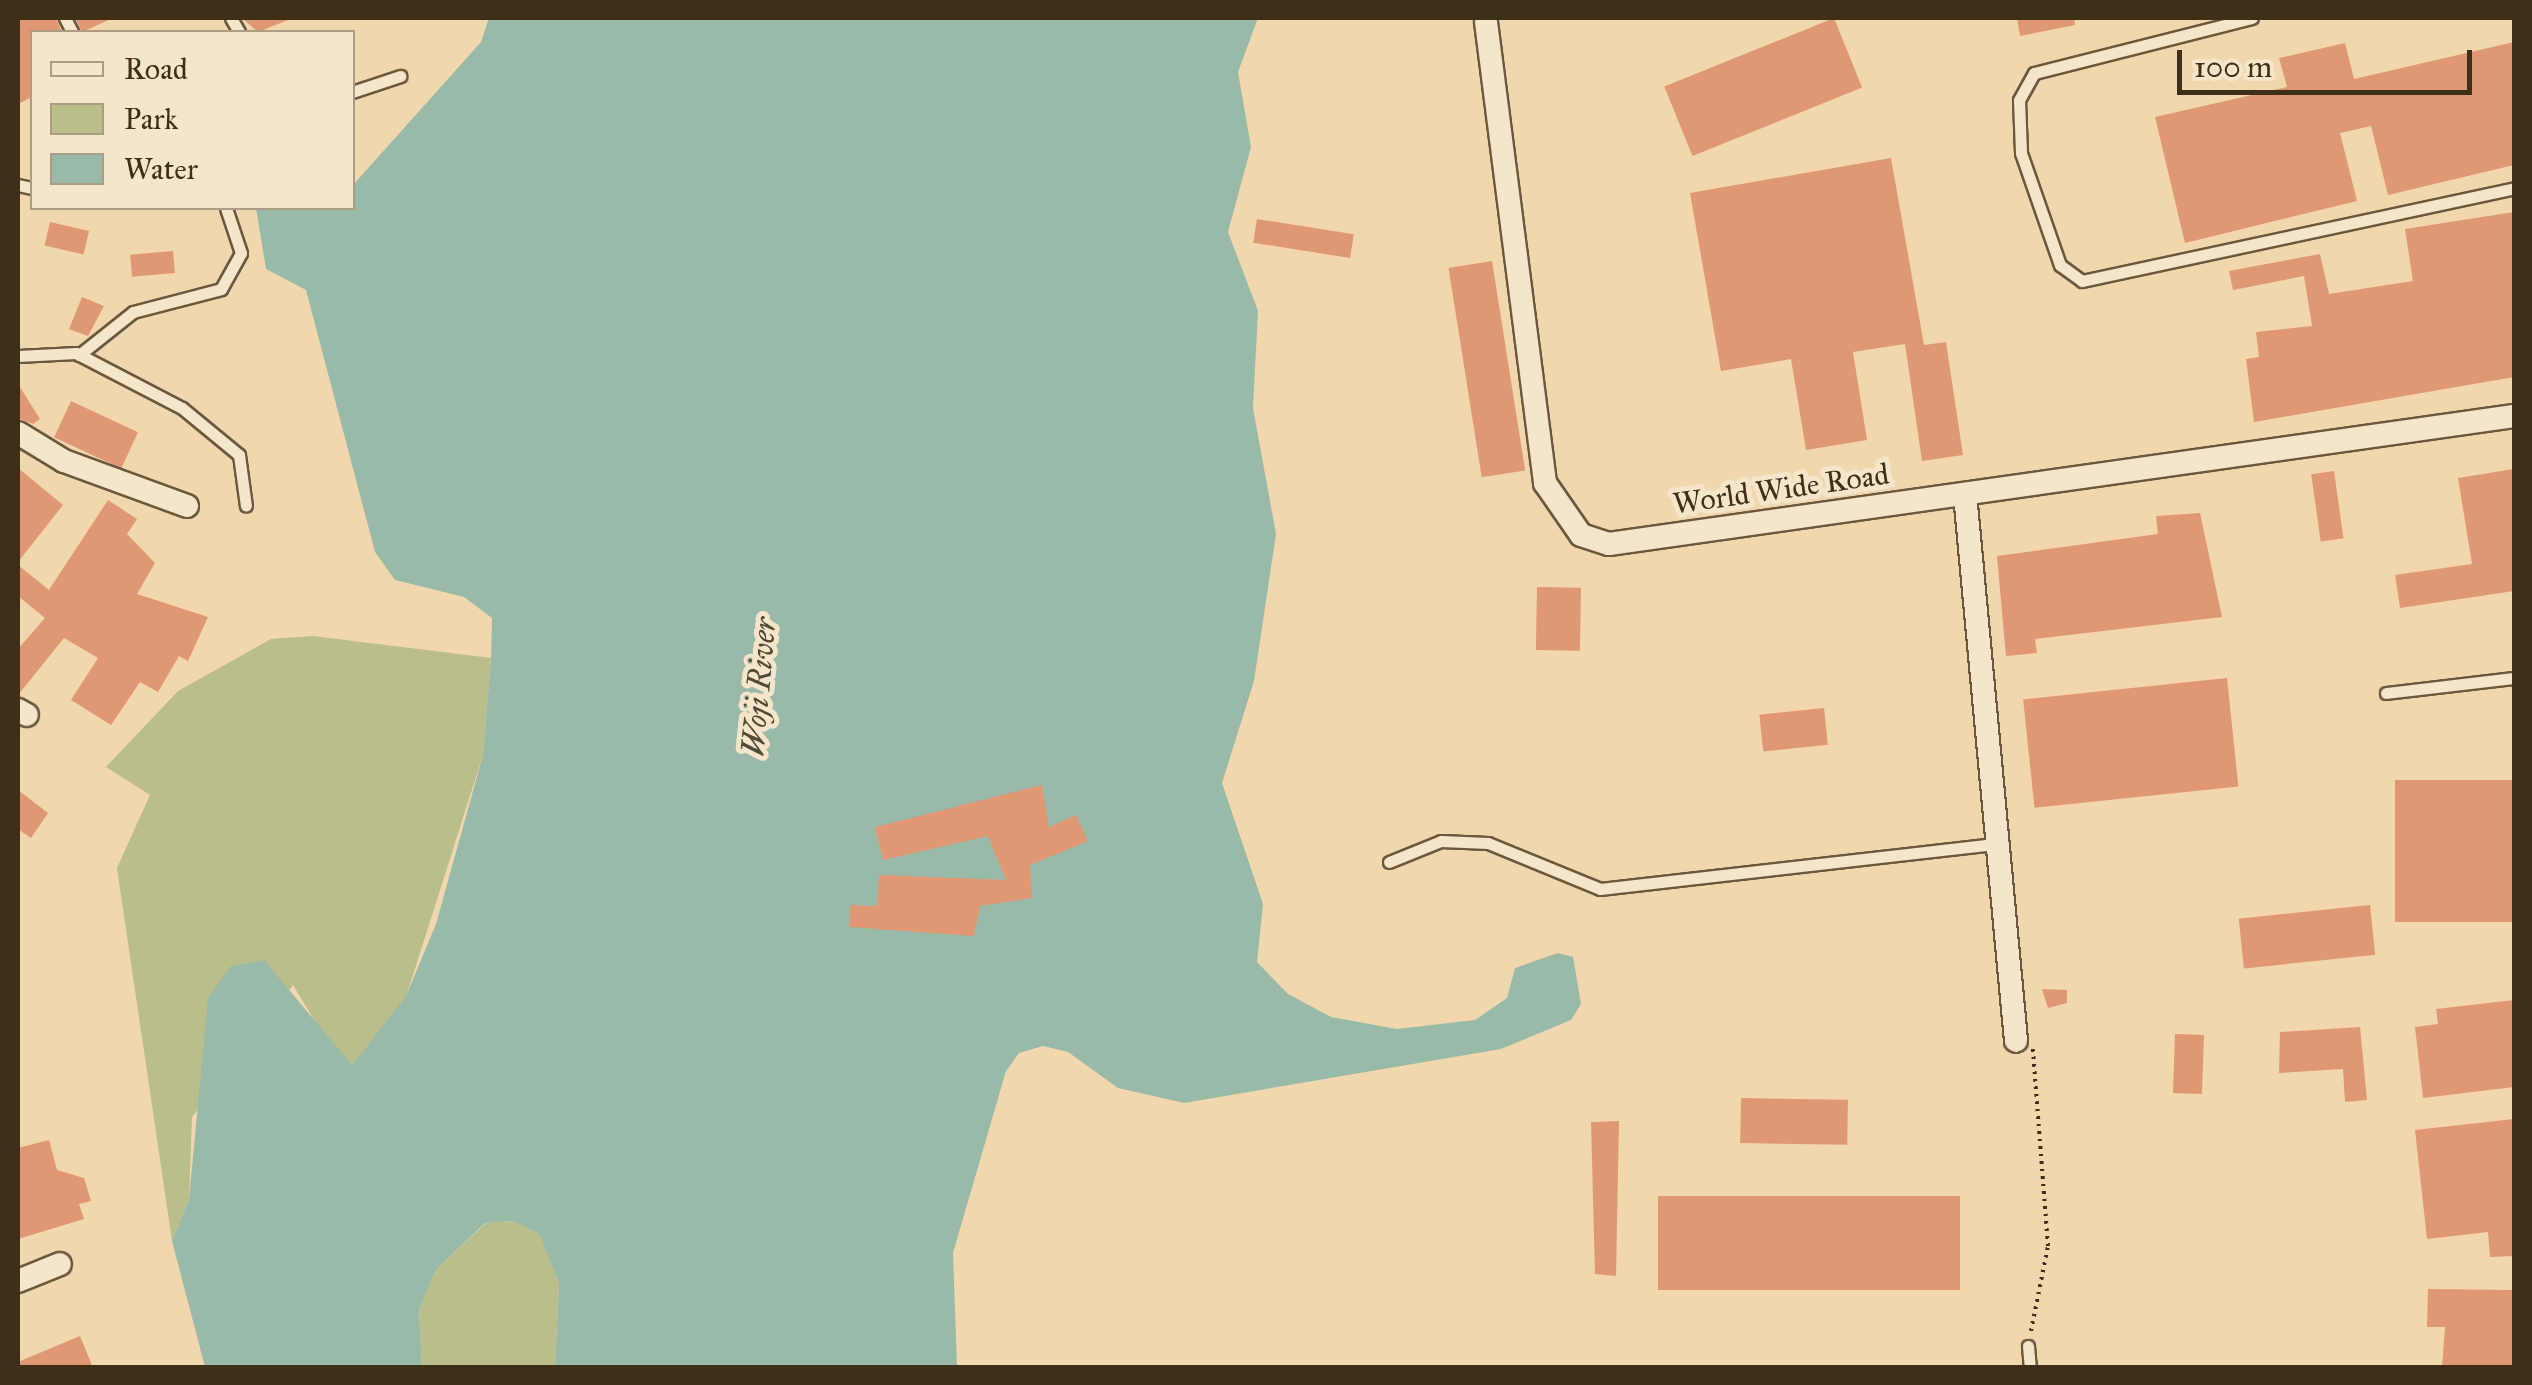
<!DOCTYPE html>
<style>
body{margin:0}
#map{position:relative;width:2532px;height:1385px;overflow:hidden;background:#f0d7ae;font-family:"IM FELL Great Primer",serif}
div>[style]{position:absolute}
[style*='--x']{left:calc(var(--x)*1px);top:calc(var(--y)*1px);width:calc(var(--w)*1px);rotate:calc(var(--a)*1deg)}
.green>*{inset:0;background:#b9be8a}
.water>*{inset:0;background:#9abaa9}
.building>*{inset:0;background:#e09774;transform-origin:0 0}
.path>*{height:4px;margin-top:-2px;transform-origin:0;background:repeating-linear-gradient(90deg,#3f2e18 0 2.5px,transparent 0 7.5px)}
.roads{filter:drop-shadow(2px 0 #6b583e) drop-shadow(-2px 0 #6b583e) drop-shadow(0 2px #6b583e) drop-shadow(0 -2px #6b583e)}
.service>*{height:11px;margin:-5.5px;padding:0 5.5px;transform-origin:5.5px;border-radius:5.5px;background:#f5e5ca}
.minor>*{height:22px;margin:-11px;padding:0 11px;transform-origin:11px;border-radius:11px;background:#f5e5ca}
span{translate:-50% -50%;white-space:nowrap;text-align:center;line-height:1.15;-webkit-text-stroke:10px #f5e5ca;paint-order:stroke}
.street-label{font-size:30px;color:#3f2e18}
.water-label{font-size:32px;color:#514a35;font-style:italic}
.frame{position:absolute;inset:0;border:20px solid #3f2e18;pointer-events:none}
.legend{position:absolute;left:30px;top:30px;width:325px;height:180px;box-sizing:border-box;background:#f5e5ca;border:2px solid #ac9c83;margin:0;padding:12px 18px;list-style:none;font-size:30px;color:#3f2e18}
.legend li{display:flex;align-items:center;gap:20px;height:50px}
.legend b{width:50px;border:2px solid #ac9c83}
.scale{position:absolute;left:2177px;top:50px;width:295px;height:45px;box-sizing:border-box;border:5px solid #3f2e18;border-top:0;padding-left:12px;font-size:30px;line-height:35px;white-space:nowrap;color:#3f2e18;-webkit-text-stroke:8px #f5e5ca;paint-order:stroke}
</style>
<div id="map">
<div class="green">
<i style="clip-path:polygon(313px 636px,491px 658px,483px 755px,406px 997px,352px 1065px,335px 1054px,293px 985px,192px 1117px,189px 1199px,172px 1241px,117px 868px,150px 795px,106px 767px,178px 691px,271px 639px)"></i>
<i style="clip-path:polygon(514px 1221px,539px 1234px,559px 1283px,555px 1367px,422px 1367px,419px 1310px,435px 1271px,486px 1223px)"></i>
</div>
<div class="water">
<i style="clip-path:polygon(489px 18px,1258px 18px,1238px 72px,1251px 147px,1228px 232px,1258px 311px,1253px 408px,1276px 534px,1254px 681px,1222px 783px,1263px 904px,1257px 962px,1288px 994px,1331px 1017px,1397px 1029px,1475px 1020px,1507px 998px,1515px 968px,1558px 953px,1573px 957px,1581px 1004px,1571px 1020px,1501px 1049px,1184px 1103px,1118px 1088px,1068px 1052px,1043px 1046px,1019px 1053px,1006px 1071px,953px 1253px,957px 1367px,555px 1367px,559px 1283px,539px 1234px,513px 1221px,485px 1223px,435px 1271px,419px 1310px,422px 1367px,205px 1367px,172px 1241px,189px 1199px,208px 998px,231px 966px,264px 960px,352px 1065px,406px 996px,436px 924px,483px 755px,491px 658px,492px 618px,464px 597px,395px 580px,375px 552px,306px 290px,266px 269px,256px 208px,352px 208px,353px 185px,481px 42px)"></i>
</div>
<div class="building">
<i style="clip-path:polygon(18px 18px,56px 18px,62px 32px,32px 32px,32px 97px,18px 104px)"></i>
<i style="clip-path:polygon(75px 18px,113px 18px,82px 32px)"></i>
<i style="clip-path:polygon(242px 18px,293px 18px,258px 32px)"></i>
<i style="left:1834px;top:18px;width:75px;height:183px;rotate:68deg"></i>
<i style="clip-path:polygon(2017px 18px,2074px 18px,2075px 25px,2020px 36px)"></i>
<i style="clip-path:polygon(2514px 42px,2514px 165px,2388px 195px,2371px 126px,2340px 133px,2357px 201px,2185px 243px,2155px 117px,2287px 87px,2279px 58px,2345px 43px,2354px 79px)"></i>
<i style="clip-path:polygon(1891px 158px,1924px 345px,1946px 342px,1963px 455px,1922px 461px,1905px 344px,1853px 352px,1867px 440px,1806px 450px,1791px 359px,1721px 371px,1690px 193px)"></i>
<i style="clip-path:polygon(2514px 212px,2514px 377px,2254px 422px,2246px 359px,2259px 357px,2256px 332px,2312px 326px,2304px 276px,2233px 290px,2229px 271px,2320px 254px,2329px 294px,2413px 281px,2405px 229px)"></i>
<i style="left:1257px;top:219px;width:98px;height:24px;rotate:9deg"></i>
<i style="left:50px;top:222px;width:40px;height:24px;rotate:13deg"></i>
<i style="left:173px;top:251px;width:22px;height:43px;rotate:85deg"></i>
<i style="left:1492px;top:261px;width:212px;height:44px;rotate:81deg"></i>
<i style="clip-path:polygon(82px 297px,104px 306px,88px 336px,69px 329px)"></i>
<i style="clip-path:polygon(18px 384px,40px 419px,33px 424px,18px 418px)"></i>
<i style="left:71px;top:401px;width:74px;height:40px;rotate:25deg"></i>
<i style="clip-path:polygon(18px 468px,63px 505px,18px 562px)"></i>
<i style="clip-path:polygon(2514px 469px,2514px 591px,2400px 608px,2395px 575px,2472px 564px,2458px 478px)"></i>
<i style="left:2334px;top:471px;width:68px;height:23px;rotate:82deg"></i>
<i style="clip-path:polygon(108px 500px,137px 519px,127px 534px,155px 563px,137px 594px,208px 617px,188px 661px,179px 656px,158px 692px,140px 682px,111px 725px,71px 700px,98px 658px,64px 638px,18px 695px,18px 649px,45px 618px,18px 596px,18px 565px,49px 590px)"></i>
<i style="clip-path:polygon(2200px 513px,2222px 617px,2035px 639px,2037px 653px,2006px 656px,1997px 556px,2158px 534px,2156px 516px)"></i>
<i style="left:1537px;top:587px;width:44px;height:63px;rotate:1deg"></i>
<i style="left:2227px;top:678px;width:109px;height:205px;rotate:84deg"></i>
<i style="left:1824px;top:708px;width:37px;height:65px;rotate:84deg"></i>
<i style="left:2514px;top:780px;width:142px;height:119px;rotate:90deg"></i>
<i style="clip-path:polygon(1042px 785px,1049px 827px,1076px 815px,1088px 841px,1030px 865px,1032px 898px,980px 906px,974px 936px,849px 927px,850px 905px,877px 906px,879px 875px,1006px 880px,988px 836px,883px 860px,875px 827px)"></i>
<i style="clip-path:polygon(18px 790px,48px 813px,31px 838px,18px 829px)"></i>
<i style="left:2370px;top:905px;width:50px;height:132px;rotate:84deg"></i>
<i style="clip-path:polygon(2042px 989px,2067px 990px,2067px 1003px,2048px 1008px)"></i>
<i style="clip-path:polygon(2514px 1000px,2514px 1087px,2423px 1098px,2415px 1027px,2438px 1024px,2436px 1009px)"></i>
<i style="clip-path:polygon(2360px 1027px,2367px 1100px,2345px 1102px,2343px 1069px,2279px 1073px,2280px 1032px)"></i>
<i style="left:2175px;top:1034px;width:29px;height:59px;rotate:2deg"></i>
<i style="left:1741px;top:1098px;width:107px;height:45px;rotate:1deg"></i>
<i style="clip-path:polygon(2514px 1119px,2514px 1256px,2490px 1257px,2488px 1232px,2427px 1239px,2415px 1130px)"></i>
<i style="clip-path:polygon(1619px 1121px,1616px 1276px,1595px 1274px,1591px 1122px)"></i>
<i style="clip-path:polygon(49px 1140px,57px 1170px,84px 1178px,91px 1201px,79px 1204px,84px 1219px,18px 1239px,18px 1148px)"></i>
<i style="left:1658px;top:1196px;width:302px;height:94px"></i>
<i style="clip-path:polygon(2428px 1289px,2514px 1290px,2514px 1368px,2442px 1368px,2445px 1327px,2427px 1327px)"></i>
<i style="clip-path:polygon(80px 1336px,93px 1368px,18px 1368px,18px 1362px)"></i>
</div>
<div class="path">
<i style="--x:2031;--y:1331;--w:87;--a:-78.7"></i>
<i style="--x:2048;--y:1246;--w:198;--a:-94.4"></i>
</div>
<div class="roads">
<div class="service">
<i style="--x:65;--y:18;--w:16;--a:63"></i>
<i style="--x:231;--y:18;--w:16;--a:60"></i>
<i style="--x:2252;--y:18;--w:225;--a:165.8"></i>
<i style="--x:2034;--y:73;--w:31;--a:119"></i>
<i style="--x:2019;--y:100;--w:53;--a:87.8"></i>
<i style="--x:2021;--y:153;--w:119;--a:70.8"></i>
<i style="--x:2060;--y:265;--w:27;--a:36"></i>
<i style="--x:2082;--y:281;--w:442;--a:-12.1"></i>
<i style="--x:352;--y:92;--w:51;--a:-18.4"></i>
<i style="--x:18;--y:185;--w:14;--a:12"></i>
<i style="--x:79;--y:355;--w:69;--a:-38.5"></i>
<i style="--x:133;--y:312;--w:91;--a:-14.6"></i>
<i style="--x:221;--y:289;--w:41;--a:-60.9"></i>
<i style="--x:241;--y:253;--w:47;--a:-108.4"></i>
<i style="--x:18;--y:356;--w:58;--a:-3"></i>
<i style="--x:76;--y:353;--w:119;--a:27.4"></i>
<i style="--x:182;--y:408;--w:74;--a:39.5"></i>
<i style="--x:239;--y:455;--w:51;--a:82.2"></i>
<i style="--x:2386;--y:693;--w:129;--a:-6.7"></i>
<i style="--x:1389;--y:862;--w:56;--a:-22"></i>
<i style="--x:1441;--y:841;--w:47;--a:2.4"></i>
<i style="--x:1488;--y:843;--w:121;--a:22.3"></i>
<i style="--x:1600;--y:889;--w:397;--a:-6.5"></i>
<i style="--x:2028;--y:1346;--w:22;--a:85"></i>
</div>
<div class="minor">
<i style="--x:1486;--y:22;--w:465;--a:82.7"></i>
<i style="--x:1545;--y:483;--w:63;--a:55.3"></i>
<i style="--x:1581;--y:535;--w:29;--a:18"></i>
<i style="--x:1609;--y:544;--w:914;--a:-8.05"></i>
<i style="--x:18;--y:433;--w:54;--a:31.3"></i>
<i style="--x:64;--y:461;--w:131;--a:20.1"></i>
<i style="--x:1965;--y:494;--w:549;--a:84.67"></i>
<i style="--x:18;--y:710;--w:10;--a:29"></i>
<i style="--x:18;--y:1281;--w:45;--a:-22"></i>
</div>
</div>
<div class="street-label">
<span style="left:1781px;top:489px;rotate:-8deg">World Wide Road</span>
</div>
<div class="water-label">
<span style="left:760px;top:687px;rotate:-85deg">Woji River</span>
</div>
<div class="frame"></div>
<ul class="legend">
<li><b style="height:12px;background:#f5e5ca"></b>Road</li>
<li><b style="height:28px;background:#b9be8a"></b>Park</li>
<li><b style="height:28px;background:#9abaa9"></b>Water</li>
</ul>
<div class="scale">100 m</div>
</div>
